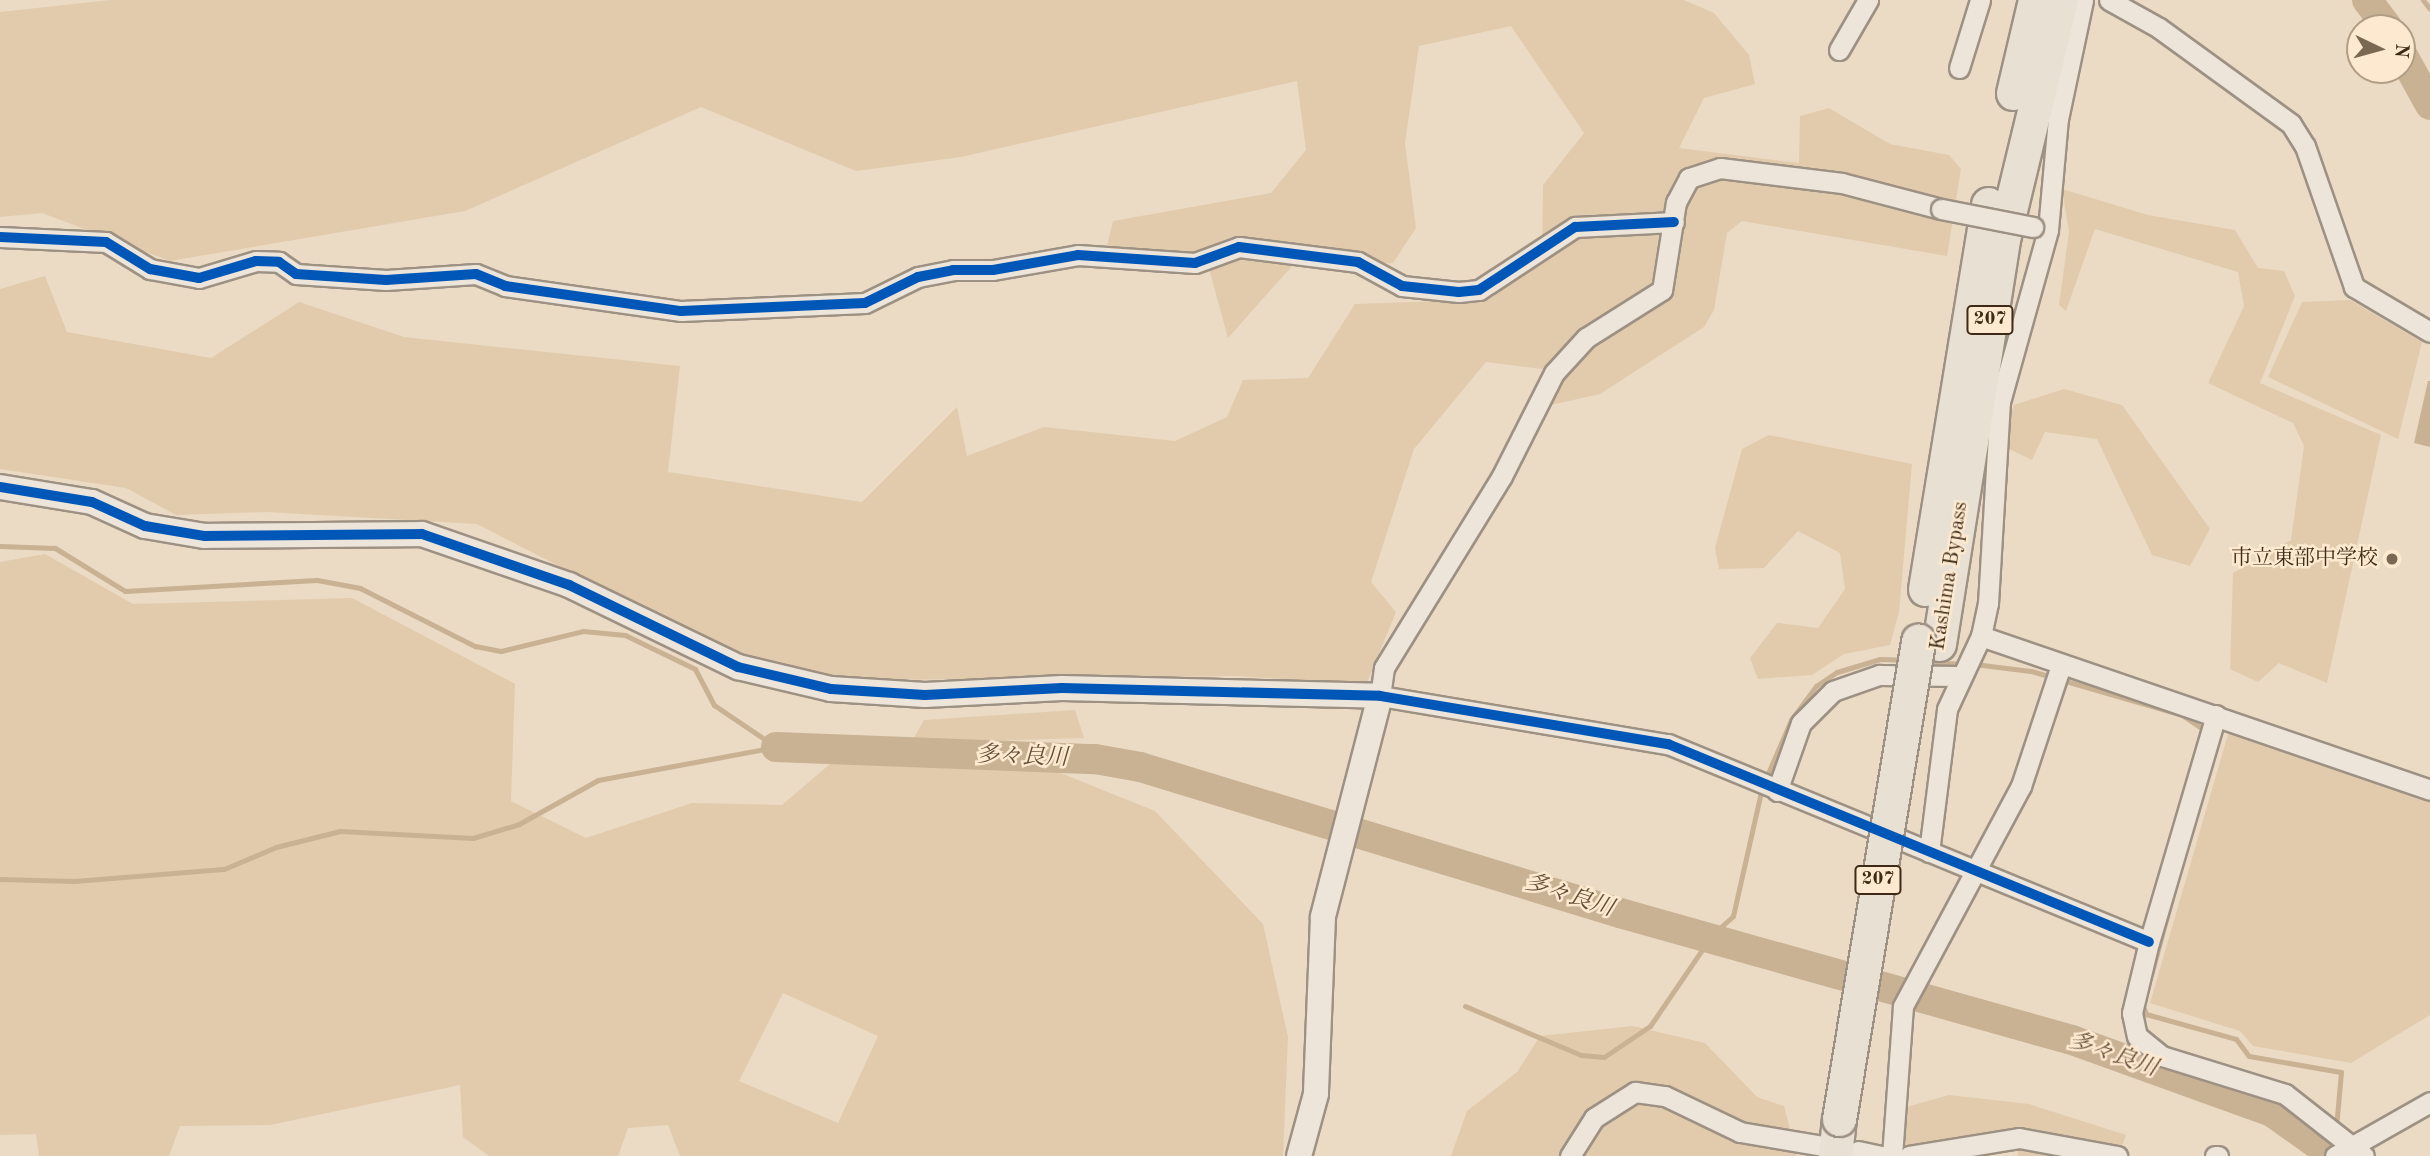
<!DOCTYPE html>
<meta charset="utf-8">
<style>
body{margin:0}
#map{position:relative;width:2430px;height:1156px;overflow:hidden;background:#ebdac4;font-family:"Old Standard TT","Noto Serif JP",serif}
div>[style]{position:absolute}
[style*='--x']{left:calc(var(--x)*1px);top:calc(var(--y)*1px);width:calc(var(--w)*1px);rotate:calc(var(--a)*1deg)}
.green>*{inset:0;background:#e2cbad}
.water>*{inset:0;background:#c9b194}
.stream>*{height:5px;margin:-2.5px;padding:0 2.5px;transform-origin:2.5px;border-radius:2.5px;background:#c9b194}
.river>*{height:30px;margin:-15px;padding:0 15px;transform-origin:15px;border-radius:15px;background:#c9b194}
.roads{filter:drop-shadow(2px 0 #9d9183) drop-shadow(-2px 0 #9d9183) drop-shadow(0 2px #9d9183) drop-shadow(0 -2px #9d9183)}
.minor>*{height:19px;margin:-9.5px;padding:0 9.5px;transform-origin:9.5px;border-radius:9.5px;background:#ede5da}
.tertiary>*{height:24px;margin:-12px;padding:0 12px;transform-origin:12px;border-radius:12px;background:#ede5da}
.trunk>*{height:33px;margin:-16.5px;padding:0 16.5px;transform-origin:16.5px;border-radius:16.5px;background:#e9e0d4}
.bridges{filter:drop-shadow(2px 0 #9d9183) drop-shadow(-2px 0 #9d9183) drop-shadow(0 2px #9d9183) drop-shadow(0 -2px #9d9183)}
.minor-bridge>*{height:19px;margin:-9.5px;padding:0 9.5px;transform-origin:9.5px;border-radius:9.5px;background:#ede5da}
.trunk-bridge>*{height:33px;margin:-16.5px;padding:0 16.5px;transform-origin:16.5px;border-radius:16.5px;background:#e9e0d4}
.cycleway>*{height:10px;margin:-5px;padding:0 5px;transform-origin:5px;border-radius:5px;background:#0057b8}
.dots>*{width:19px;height:19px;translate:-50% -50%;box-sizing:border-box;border:4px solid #fce9cf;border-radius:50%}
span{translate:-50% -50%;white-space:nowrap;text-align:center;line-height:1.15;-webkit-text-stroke:5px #fce9cf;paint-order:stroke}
.shield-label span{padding:2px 5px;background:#fce9cf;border:2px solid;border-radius:5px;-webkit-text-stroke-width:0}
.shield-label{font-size:19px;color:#3f2a16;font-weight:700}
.poi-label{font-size:21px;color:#3f2a16}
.right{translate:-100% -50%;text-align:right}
.street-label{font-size:21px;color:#3f2a16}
.water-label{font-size:23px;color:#644d36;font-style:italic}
.north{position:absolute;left:2346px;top:14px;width:70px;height:70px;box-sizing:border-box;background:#fce9cf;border:2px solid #b09d85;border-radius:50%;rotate:95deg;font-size:19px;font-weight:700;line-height:28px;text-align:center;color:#3f2a16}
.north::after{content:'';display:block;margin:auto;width:24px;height:32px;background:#7b6853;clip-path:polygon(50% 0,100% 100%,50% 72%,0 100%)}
</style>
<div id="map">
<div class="green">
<i style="clip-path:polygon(110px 0,1684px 0,1714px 13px,1749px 55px,1755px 84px,1704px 98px,1679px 148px,1799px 163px,1800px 116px,1829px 108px,1890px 144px,1949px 155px,1961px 169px,1947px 256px,1742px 221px,1727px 233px,1714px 310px,1704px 327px,1600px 394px,1542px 407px,1543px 369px,1486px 362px,1414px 449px,1371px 582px,1396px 612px,1366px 685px,1237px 676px,783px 681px,477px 524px,267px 512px,176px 515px,126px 488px,0 469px,0 289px,45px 276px,67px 332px,211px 358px,299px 302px,404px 337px,680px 366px,668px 472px,862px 502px,957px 407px,967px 456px,1044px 427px,1175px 441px,1227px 417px,1243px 380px,1308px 378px,1355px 304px,1469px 300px,1542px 253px,1543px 185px,1584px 133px,1511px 26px,1419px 46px,1405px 143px,1416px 228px,1393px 263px,1293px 265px,1228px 338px,1205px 254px,1106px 250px,1113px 221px,1271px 193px,1306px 150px,1297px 81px,961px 157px,856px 171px,701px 107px,465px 211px,170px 261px,42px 213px,0 217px,0 12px)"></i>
<i style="clip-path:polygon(2062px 189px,2148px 215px,2235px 230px,2258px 268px,2284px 271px,2295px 296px,2260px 383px,2381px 435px,2327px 683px,2279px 663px,2258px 682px,2230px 669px,2233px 573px,2291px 540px,2304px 446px,2293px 423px,2208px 383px,2244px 306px,2238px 272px,2095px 229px,2066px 311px,2059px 305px,2069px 232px)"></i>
<i style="clip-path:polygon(2350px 300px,2422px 342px,2398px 439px,2268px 377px,2302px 302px)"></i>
<i style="clip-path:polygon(2064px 389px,2122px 405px,2210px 529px,2190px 566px,2152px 555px,2097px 439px,2045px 432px,2032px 460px,2001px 445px,2014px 405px)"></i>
<i style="clip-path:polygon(1769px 435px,1912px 464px,1899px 612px,1890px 645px,1844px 654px,1812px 675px,1758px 679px,1750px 658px,1777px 623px,1818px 628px,1845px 589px,1840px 553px,1798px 531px,1764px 568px,1719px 569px,1715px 548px,1742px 449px)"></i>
<i style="clip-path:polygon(evenodd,45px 554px,133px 604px,352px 598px,515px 684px,511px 801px,586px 838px,692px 803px,782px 805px,837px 758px,1058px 772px,1155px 811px,1263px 924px,1288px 1037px,1283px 1156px,680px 1156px,668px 1125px,628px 1128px,618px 1156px,489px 1156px,463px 1137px,460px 1085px,270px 1125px,180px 1126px,169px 1156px,39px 1156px,36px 1134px,0 1135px,0 562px,45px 554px,783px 993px,878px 1036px,838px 1123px,739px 1081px,783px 993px)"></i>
<i style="clip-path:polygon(1075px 710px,1084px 738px,911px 743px,924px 720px)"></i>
<i style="clip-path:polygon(2229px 731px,2430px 802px,2430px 1015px,2351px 1063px,2253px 1046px,2240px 1031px,2150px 1003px)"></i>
<i style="clip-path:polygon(1633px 1026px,1705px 1043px,1757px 1097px,1784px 1106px,1797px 1156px,1451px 1156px,1467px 1111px,1517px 1072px,1540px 1036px)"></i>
<i style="clip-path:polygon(1949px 1095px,2029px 1104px,2126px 1135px,2120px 1152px,2061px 1138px,2053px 1156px,2018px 1156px,2017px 1144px,1919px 1156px,1884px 1144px,1889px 1112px)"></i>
</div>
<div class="water">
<i style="clip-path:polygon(2428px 381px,2430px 381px,2430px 447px,2414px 443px)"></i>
</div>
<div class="stream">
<i style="--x:2423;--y:0;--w:11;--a:52"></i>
<i style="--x:0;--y:546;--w:55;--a:2.1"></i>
<i style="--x:55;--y:548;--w:82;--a:31.6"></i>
<i style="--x:125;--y:591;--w:192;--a:-3.3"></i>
<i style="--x:317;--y:580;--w:44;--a:10.5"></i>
<i style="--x:360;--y:588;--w:129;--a:26.8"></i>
<i style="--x:475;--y:646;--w:26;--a:11"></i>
<i style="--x:501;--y:651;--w:84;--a:-13.7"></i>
<i style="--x:583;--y:631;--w:42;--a:5.4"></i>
<i style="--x:625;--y:635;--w:78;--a:25.9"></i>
<i style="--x:695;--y:669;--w:41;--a:62.2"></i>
<i style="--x:714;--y:705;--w:75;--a:34.1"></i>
<i style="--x:1925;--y:662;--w:39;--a:3"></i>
<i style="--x:1974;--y:664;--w:57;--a:7"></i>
<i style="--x:2031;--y:671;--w:157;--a:16.2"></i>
<i style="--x:2182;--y:715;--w:30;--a:34"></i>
<i style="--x:1766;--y:778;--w:63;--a:-66.7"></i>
<i style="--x:1791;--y:720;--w:42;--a:-53.7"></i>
<i style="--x:1816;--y:686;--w:25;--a:-34"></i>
<i style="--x:1837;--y:672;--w:45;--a:-16.8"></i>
<i style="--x:1880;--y:659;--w:24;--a:2"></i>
<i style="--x:0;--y:879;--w:74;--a:1.5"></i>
<i style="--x:74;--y:881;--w:150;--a:-4.6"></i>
<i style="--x:224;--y:869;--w:56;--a:-22.9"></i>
<i style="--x:276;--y:847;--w:66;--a:-14"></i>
<i style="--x:340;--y:831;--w:133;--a:3"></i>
<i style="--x:473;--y:838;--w:48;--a:-16.9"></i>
<i style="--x:519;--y:824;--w:90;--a:-29.1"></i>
<i style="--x:598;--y:780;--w:181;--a:-10.5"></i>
<i style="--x:2151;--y:975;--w:240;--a:-74.8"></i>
<i style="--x:2142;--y:1004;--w:11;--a:68"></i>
<i style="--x:2146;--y:1014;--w:93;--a:15.5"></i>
<i style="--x:2236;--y:1039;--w:21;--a:53"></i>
<i style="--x:2249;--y:1056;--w:93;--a:9.9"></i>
<i style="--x:2341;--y:1072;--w:56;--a:95.1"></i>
<i style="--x:1465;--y:1006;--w:126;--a:22.9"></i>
<i style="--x:1581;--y:1055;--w:23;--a:5"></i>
<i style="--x:1604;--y:1057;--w:55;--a:-34"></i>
<i style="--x:1650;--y:1026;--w:110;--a:-55.7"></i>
<i style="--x:1712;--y:935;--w:28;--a:-42"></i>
<i style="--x:1733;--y:916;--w:132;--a:-77.3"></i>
</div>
<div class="river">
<i style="--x:2367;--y:0;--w:35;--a:53"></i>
<i style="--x:2402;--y:54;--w:58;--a:61.2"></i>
<i style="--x:776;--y:747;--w:319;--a:2.2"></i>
<i style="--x:1095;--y:759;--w:46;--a:10.1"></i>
<i style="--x:1140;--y:767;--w:502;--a:16.92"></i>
<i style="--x:1620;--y:913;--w:470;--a:15.7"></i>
<i style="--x:2072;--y:1040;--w:213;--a:19.8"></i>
<i style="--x:2272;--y:1112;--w:76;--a:35.4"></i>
</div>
<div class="roads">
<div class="minor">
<i style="--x:2109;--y:0;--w:57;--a:29.2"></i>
<i style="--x:2159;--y:28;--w:163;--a:36"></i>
<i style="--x:2291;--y:124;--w:26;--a:58"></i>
<i style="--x:2305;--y:146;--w:149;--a:70.8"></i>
<i style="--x:2354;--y:287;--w:88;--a:30.6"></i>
<i style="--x:1839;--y:50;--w:58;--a:-59.9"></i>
<i style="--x:1959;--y:68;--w:71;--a:-72.8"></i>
<i style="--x:1941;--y:209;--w:102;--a:-165.3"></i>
<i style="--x:1842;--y:183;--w:123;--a:-173"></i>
<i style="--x:1720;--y:168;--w:33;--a:162"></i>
<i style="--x:1689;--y:178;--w:27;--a:118"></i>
<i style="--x:1676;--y:202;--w:89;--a:99"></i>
<i style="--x:1662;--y:290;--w:90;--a:147.7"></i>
<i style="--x:1586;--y:338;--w:47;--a:132.4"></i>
<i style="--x:1554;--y:373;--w:115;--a:116.8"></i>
<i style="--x:1502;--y:476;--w:225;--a:121.6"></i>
<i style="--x:1384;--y:668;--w:28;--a:98"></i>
<i style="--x:1380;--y:696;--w:292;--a:9.5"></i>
<i style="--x:1668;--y:744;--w:520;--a:22.37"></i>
<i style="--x:0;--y:237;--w:106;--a:2.7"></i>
<i style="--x:106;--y:242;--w:52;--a:31.5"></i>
<i style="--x:150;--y:269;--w:50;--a:10.4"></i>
<i style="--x:199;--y:278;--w:59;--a:-16.6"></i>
<i style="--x:256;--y:261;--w:23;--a:2"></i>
<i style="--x:279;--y:262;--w:21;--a:35"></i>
<i style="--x:296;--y:274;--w:90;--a:3.8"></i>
<i style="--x:386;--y:280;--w:90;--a:-3.8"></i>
<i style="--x:476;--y:274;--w:31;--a:22"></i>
<i style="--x:505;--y:286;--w:178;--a:8.1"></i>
<i style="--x:681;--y:311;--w:184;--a:-2.5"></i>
<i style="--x:865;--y:303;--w:59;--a:-26.1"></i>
<i style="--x:918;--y:277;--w:36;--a:-11"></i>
<i style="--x:953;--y:270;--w:40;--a:0"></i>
<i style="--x:993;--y:270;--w:86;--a:-10"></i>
<i style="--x:1078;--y:255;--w:117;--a:3.9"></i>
<i style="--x:1195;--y:263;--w:47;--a:-20"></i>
<i style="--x:1239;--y:247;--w:120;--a:7.2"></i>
<i style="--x:1358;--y:262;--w:50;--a:28.6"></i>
<i style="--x:1402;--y:286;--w:57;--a:6"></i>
<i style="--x:1459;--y:292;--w:20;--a:-6"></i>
<i style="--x:1479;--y:290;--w:115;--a:-33.3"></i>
<i style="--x:1575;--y:227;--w:99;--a:-2.9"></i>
<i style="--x:1981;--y:636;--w:475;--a:18.9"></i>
<i style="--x:2216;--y:715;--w:237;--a:106.4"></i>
<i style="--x:2149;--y:942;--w:73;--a:103.5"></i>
<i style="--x:2132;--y:1013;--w:24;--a:78"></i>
<i style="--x:2137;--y:1036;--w:32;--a:39"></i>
<i style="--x:2162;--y:1056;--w:129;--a:17.2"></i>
<i style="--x:2285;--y:1094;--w:100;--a:38.1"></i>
<i style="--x:1777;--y:791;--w:72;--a:-70.6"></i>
<i style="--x:1801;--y:723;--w:45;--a:-45"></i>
<i style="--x:1833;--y:691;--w:49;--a:-19.2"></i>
<i style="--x:1879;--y:675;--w:79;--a:0.7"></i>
<i style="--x:1929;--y:852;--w:144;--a:-82.8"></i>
<i style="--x:1947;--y:709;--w:81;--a:-65"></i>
<i style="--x:1981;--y:636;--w:34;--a:-78"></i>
<i style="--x:1988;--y:603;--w:201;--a:-86.6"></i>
<i style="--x:2000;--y:402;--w:179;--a:-74.4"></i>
<i style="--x:2048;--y:230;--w:111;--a:-84.9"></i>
<i style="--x:2058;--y:119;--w:122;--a:-78.1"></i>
<i style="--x:1858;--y:1151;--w:25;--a:12"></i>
<i style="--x:1570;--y:1156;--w:45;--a:-57.7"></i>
<i style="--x:1594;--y:1118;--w:49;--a:-32.4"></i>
<i style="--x:1635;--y:1092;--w:30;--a:8"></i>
<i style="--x:1665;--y:1096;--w:83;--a:25.6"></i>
<i style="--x:1740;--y:1132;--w:97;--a:9.5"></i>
<i style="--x:1892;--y:1156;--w:150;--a:-85.8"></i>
<i style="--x:1903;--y:1006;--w:250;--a:-61.8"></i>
<i style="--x:2021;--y:786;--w:127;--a:-71.7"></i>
<i style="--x:1909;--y:1156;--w:111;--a:-9.3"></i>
<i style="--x:2019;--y:1138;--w:100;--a:10.4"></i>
<i style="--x:2215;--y:1156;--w:3;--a:0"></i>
<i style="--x:2335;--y:1156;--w:109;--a:-29.6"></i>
</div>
<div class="tertiary">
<i style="--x:0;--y:487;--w:93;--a:9.3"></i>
<i style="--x:92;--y:502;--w:58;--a:24.4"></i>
<i style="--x:145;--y:526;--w:61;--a:9.5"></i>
<i style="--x:205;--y:536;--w:217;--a:-0.5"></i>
<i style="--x:422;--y:534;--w:156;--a:19.1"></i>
<i style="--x:569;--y:585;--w:188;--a:25.9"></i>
<i style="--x:738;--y:667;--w:96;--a:13.3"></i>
<i style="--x:831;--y:689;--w:94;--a:3.7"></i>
<i style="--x:925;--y:695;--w:137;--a:-2.9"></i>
<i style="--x:1062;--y:688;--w:318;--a:1.4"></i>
<i style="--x:1380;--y:696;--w:228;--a:104.5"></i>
<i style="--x:1323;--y:917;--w:177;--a:92.3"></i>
<i style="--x:1316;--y:1094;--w:64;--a:105.3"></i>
</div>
<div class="trunk">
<i style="--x:2013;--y:93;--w:96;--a:-76.7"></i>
<i style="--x:1925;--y:589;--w:390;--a:-80.7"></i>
<i style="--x:1939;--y:644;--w:414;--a:-81"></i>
<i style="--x:2004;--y:235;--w:242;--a:-76.4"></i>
<i style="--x:1835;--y:1156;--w:37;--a:-84"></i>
</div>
</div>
<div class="bridges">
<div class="minor-bridge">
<i style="--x:1941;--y:209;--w:94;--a:11.1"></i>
</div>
<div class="trunk-bridge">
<i style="--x:1839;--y:1119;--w:485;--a:-80.6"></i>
</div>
</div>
<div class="cycleway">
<i style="--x:0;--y:237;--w:106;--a:2.7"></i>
<i style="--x:106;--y:242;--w:52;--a:31.5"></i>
<i style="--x:150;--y:269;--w:50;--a:10.4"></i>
<i style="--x:199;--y:278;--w:59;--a:-16.6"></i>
<i style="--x:256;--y:261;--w:23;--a:2"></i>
<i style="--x:279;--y:262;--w:21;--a:35"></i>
<i style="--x:296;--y:274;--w:90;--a:3.8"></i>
<i style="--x:386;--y:280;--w:90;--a:-3.8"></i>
<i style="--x:476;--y:274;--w:31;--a:22"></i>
<i style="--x:505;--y:286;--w:178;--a:8.1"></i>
<i style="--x:681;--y:311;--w:184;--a:-2.5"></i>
<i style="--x:865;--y:303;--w:59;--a:-26.1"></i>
<i style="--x:918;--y:277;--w:36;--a:-11"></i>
<i style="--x:953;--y:270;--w:40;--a:0"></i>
<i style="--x:993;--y:270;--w:86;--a:-10"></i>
<i style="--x:1078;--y:255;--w:117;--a:3.9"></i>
<i style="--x:1195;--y:263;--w:47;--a:-20"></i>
<i style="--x:1239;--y:247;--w:120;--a:7.2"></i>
<i style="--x:1358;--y:262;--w:50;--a:28.6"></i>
<i style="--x:1402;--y:286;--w:57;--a:6"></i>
<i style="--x:1459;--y:292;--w:20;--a:-6"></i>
<i style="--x:1479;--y:290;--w:115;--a:-33.3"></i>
<i style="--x:1575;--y:227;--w:99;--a:-2.9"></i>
<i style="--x:0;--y:487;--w:93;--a:9.3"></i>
<i style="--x:92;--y:502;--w:58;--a:24.4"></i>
<i style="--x:145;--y:526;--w:61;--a:9.5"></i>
<i style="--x:205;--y:536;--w:217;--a:-0.5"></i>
<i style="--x:422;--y:534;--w:156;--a:19.1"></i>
<i style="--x:569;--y:585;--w:188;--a:25.9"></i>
<i style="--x:738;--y:667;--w:96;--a:13.3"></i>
<i style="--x:831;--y:689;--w:94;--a:3.7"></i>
<i style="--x:925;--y:695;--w:137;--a:-2.9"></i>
<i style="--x:1062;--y:688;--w:318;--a:1.4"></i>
<i style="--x:1380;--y:696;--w:292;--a:9.5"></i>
<i style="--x:1668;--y:744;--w:520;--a:22.37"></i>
</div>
<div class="dots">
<i style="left:2392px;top:559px;background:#7b6853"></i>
</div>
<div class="shield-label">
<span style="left:1990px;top:320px">207</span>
<span style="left:1878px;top:880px">207</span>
</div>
<div class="poi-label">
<span class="right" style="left:2378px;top:559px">市立東部中学校</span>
</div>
<div class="street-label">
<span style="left:1950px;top:576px;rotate:-81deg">Kashima Bypass</span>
</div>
<div class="water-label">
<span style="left:1022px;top:757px;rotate:2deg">多々良川</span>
<span style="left:1569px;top:896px;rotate:18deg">多々良川</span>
<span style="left:2113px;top:1055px;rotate:19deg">多々良川</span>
</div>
<div class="north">N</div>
</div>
